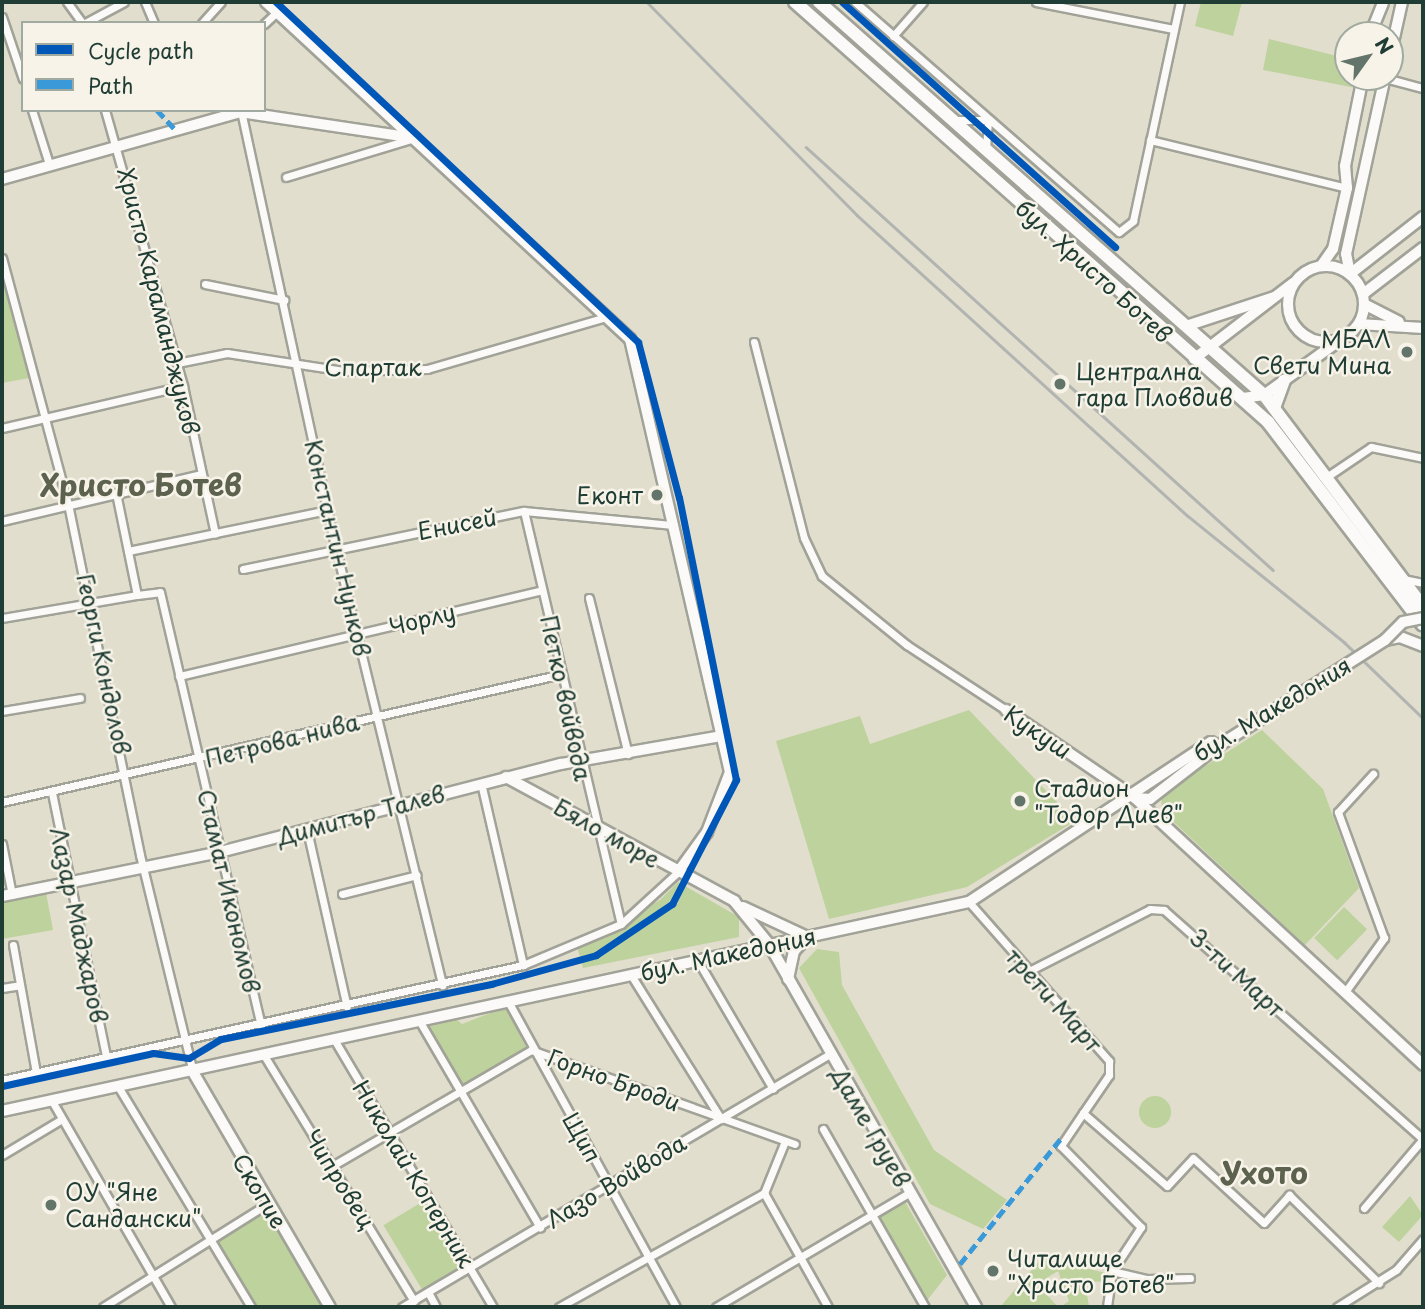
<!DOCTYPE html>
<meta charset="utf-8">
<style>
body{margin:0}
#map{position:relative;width:1425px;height:1309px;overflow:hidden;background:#e2decd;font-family:"Playpen Sans",sans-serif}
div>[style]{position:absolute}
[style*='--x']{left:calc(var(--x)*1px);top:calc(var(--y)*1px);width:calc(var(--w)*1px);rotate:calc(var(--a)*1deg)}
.green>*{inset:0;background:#bdd29c;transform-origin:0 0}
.round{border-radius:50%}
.roads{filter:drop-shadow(2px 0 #a1a298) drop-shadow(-2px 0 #a1a298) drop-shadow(0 2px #a1a298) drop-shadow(0 -2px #a1a298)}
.street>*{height:7px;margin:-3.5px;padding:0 3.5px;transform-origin:3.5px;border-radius:3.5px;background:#fbfaf8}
.secondary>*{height:10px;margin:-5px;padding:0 5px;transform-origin:5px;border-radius:5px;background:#fbfaf8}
.secondary>.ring{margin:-5px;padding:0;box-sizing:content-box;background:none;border:10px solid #fbfaf8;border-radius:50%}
.primary>*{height:12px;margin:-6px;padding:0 6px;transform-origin:6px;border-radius:6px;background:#fbfaf8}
.rail>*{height:2.5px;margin:-1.25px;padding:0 1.25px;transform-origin:1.25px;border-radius:1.25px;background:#b2b4b1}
.bridges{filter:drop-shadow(2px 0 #a1a298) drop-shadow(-2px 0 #a1a298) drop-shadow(0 2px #a1a298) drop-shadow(0 -2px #a1a298)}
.secondary-bridge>*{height:10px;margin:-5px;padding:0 5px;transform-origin:5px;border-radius:5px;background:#fbfaf8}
.quiet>*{height:5px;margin-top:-2.5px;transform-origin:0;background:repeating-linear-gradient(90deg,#3a99d8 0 10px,transparent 0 15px)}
.cycleway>*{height:7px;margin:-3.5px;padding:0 3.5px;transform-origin:3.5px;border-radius:3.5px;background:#0057b8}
.dots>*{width:19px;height:19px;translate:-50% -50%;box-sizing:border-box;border:4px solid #f7f3e8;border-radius:50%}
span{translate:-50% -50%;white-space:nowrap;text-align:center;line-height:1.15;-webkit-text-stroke:5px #f7f3e8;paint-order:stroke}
.street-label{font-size:23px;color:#1f3d34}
.poi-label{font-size:23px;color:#1f3d34}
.right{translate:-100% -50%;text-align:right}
.left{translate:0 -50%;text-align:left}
.district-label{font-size:30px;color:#5c624e;font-weight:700}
.frame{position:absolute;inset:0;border:4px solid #1f3d34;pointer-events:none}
.legend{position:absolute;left:21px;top:21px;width:245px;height:91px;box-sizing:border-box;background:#f7f3e8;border:2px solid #a1aaa0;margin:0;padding:9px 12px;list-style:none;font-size:21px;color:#1f3d34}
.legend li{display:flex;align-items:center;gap:14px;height:35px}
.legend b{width:35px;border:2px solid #a1aaa0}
.north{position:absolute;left:1334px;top:21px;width:70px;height:70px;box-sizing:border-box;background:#f7f3e8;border:2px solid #a1aaa0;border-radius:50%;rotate:56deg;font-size:19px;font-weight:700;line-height:28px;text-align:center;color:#1f3d34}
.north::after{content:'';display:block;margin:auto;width:24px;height:32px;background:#63756a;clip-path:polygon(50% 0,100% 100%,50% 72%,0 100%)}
</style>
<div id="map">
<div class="green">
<i style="clip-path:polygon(1201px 2px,1242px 2px,1233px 36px,1195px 26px)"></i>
<i style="clip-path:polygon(1269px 39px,1345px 58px,1348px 49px,1348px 77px,1358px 77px,1356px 88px,1263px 70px)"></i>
<i style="clip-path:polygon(2px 277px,29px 378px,2px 383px)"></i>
<i style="clip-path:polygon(969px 710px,1075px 821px,967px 887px,829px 919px,776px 741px,860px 716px,870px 744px)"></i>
<i style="clip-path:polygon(1262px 730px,1323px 789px,1359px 888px,1305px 945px,1162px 811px,1161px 794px)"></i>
<i style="clip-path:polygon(678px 882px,739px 917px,739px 937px,583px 968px,577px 946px,660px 900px)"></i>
<i style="clip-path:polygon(46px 893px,53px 930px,2px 939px,2px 902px)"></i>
<i style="left:1344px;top:907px;width:32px;height:43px;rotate:44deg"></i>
<i style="clip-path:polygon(817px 949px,839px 952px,842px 985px,934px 1150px,1007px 1200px,983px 1229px,930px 1204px,799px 968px)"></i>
<i style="clip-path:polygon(506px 1007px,527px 1049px,461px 1085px,427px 1027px,456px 1019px,462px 1024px)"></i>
<i class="round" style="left:1139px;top:1096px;width:32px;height:32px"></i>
<i style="clip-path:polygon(1410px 1196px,1423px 1215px,1399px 1242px,1382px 1227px)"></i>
<i style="clip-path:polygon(904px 1200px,947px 1275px,925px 1303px,876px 1216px)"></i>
<i style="left:422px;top:1202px;width:75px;height:45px;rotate:59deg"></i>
<i style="clip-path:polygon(267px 1211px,324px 1307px,256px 1307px,216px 1240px)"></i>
<i style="clip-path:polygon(1042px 1258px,1106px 1273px,1105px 1282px,1085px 1281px,1089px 1307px,1060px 1307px,1069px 1301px,1058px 1271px,1037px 1284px,1058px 1307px,1000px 1307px)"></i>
</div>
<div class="roads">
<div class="street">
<i style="--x:67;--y:2;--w:26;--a:54"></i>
<i style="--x:145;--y:2;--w:23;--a:67"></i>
<i style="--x:855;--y:2;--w:350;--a:41.1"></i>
<i style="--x:1119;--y:232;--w:18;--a:-38"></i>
<i style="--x:1133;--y:221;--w:224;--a:-77.9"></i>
<i style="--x:1036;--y:2;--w:140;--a:11.1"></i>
<i style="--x:2;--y:17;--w:65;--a:71.3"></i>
<i style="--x:85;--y:23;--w:44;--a:-28.3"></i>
<i style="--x:202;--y:23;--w:28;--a:-48"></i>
<i style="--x:264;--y:24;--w:18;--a:-43"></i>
<i style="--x:893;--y:36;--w:45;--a:-48.6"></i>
<i style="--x:1385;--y:78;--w:39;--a:15"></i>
<i style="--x:32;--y:110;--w:57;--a:72.5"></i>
<i style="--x:105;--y:110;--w:287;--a:74.2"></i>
<i style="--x:183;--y:386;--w:151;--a:77.8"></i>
<i style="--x:241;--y:111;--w:448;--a:77.8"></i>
<i style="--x:336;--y:549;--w:449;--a:76.3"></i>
<i style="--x:952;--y:120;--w:36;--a:0"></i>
<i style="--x:988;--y:120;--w:30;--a:94"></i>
<i style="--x:1150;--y:140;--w:203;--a:13.7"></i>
<i style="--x:286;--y:177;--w:131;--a:-16.9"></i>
<i style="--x:2;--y:258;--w:255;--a:75"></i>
<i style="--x:68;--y:504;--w:358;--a:78.4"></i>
<i style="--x:140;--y:855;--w:223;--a:76.3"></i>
<i style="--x:205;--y:284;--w:81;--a:11.4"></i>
<i style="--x:754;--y:342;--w:202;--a:75.7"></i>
<i style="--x:804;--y:538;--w:42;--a:64.7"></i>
<i style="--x:822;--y:576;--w:109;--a:39.1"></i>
<i style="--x:907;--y:645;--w:118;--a:33.3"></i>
<i style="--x:177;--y:363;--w:51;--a:-11.3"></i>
<i style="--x:227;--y:353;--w:118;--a:8.7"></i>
<i style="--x:344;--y:371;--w:83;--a:-1.4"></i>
<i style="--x:427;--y:369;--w:186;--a:-16.2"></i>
<i style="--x:2;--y:428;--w:186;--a:-13.1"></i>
<i style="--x:1328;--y:476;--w:52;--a:-34"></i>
<i style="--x:1371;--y:447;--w:53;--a:11.9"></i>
<i style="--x:116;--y:493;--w:104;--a:78.4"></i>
<i style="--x:137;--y:595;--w:23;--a:-7"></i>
<i style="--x:160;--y:592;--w:446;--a:76.9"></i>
<i style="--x:524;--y:511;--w:424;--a:76.8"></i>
<i style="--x:2;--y:521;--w:204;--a:-13.3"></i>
<i style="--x:128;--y:551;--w:203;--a:-11.6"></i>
<i style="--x:243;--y:569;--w:287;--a:-11.7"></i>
<i style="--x:524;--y:511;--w:150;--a:5.4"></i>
<i style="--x:1403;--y:579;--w:20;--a:11"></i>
<i style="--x:589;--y:598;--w:161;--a:76"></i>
<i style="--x:2;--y:618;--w:137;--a:-9.7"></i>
<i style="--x:179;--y:676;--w:373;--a:-13.3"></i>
<i style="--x:2;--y:711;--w:79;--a:-9.5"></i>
<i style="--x:481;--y:783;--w:187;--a:77"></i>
<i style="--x:52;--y:793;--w:269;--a:78.4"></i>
<i style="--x:2;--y:802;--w:574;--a:-12.88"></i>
<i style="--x:307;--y:830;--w:181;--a:77.3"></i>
<i style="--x:2;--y:844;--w:52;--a:78.9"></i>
<i style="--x:342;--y:894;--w:77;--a:-14.2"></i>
<i style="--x:969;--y:902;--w:212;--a:48.6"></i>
<i style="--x:1109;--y:1061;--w:14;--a:90"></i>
<i style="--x:1109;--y:1075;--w:46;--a:124.4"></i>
<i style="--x:1083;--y:1113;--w:111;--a:41"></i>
<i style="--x:1167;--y:1186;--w:38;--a:-47"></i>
<i style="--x:1193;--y:1158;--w:96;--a:42.5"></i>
<i style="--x:1264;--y:1223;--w:38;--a:-48"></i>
<i style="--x:1289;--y:1195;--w:126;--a:44.4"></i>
<i style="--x:13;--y:945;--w:130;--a:79.8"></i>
<i style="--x:698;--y:961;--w:148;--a:59.6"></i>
<i style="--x:1027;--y:972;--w:138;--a:-27.1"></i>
<i style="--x:1150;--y:909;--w:14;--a:4"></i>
<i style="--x:1164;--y:910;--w:346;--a:41.5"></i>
<i style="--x:631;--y:975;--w:170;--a:58"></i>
<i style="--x:2;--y:988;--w:18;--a:-9"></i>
<i style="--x:1345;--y:992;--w:67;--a:-54.2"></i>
<i style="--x:1384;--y:938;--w:134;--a:-110.1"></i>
<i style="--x:1338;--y:812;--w:52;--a:-47.4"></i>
<i style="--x:509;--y:1003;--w:347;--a:61.2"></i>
<i style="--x:420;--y:1022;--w:238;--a:59.7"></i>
<i style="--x:335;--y:1041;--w:309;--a:59.3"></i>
<i style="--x:265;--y:1057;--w:286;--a:58.6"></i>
<i style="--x:2;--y:1080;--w:534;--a:-12.45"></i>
<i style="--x:523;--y:965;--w:106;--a:-22.7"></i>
<i style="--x:621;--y:924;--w:77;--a:-42.4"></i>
<i style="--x:119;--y:1088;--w:256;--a:58.9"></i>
<i style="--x:52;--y:1101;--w:238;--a:60"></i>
<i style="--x:1083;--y:1113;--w:40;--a:124"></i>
<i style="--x:1061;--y:1146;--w:114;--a:45.4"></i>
<i style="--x:1141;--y:1227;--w:53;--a:123.4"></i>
<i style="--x:1112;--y:1271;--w:36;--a:98"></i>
<i style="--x:823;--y:1129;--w:205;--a:60.2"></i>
<i style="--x:2;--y:1155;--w:70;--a:-31"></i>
<i style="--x:332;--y:1166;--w:230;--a:-30.2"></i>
<i style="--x:531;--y:1050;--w:280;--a:19.6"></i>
<i style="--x:764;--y:1193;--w:131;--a:60.7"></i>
<i style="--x:1364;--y:1208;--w:91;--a:-49.5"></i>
<i style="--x:1112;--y:1271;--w:36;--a:13"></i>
<i style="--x:1147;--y:1279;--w:43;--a:-1.3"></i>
<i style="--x:428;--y:1292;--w:17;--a:62"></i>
<i style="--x:103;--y:1307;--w:194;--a:-32.1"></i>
<i style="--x:402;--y:1307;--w:497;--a:-30.6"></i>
<i style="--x:559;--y:1307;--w:235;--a:-29.1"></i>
<i style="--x:764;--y:1193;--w:56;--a:-68"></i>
<i style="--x:716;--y:1307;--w:224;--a:-30.6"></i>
<i style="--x:1337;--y:1307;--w:70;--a:-32.1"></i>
<i style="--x:1396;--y:1270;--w:41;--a:-48.9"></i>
</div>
<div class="secondary">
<i style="--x:266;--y:2;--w:496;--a:42.8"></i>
<i style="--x:630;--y:339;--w:444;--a:77"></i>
<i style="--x:730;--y:772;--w:64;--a:111"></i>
<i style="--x:707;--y:832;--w:49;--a:125.9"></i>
<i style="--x:1370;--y:35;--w:35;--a:-68"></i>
<i style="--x:1390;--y:56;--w:55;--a:-77.5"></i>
<i style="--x:2;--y:179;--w:247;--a:-15.7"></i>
<i style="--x:240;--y:112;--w:177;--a:8.5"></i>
<i style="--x:1321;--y:266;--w:21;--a:-55"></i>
<i style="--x:1333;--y:249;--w:63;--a:-77.1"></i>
<i style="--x:1347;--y:188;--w:22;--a:-95"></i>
<i style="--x:1345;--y:166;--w:91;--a:-78.6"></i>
<i class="ring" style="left:1288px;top:266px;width:66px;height:66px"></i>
<i style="--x:1350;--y:274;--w:20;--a:-101"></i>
<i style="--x:1346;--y:254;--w:181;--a:-77.6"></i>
<i style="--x:1350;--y:274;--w:93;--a:-38"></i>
<i style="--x:1363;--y:294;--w:76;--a:-37.5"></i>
<i style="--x:1364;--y:304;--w:39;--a:27"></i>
<i style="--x:1359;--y:324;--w:64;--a:3.6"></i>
<i style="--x:1186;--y:326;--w:93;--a:-18.2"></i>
<i style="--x:1194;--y:359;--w:125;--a:-37.5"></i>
<i style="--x:1243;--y:398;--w:21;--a:-8"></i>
<i style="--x:1264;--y:395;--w:94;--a:-35.9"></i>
<i style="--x:1385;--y:640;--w:15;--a:-11"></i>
<i style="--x:1400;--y:637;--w:25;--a:21"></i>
<i style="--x:1006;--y:710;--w:156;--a:34.3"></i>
<i style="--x:1135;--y:798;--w:393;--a:42.8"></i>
<i style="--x:506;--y:777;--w:260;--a:28.5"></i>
<i style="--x:734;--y:901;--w:55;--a:50.9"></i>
<i style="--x:769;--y:944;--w:418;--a:60.3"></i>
<i style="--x:2;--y:896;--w:222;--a:-11.4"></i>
<i style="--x:220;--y:852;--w:352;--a:-14.5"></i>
<i style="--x:561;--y:764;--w:163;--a:-9.9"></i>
<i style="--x:743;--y:907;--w:68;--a:25.1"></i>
<i style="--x:788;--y:979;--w:29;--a:-78"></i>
<i style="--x:794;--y:951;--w:19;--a:-47"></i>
<i style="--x:193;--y:1072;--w:272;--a:59.8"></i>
<i style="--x:2;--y:1111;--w:989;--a:-12.2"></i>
<i style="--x:969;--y:902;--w:290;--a:-33.5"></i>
<i style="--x:1211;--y:742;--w:8;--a:30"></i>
<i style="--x:1218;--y:746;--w:86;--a:142.1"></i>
<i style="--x:1150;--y:799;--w:15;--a:-176"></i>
</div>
<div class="primary">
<i style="--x:795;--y:2;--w:633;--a:41.6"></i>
<i style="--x:1268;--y:422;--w:255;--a:52.6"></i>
<i style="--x:819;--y:2;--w:594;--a:41.45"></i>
<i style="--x:1264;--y:395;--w:265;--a:53.1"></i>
<i style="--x:1274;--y:408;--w:29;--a:-70"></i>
</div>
</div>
<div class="rail">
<i style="--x:647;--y:2;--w:299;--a:45.4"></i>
<i style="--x:857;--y:215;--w:447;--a:42.3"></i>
<i style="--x:1188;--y:516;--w:201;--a:38.9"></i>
<i style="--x:1344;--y:642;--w:110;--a:43.9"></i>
<i style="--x:806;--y:147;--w:630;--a:42.17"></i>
</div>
<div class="bridges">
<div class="secondary-bridge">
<i style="--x:1218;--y:746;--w:198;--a:-32.4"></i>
<i style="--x:1385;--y:640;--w:25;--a:-45"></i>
<i style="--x:1403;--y:622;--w:20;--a:-11"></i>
</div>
</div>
<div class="quiet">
<i style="--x:157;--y:110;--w:25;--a:47"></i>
<i style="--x:960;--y:1264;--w:164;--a:-51.2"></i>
</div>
<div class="cycleway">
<i style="--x:842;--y:2;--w:367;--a:41.9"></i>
<i style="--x:2;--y:1086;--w:155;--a:-12.3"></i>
<i style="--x:153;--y:1053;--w:36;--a:8"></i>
<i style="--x:189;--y:1058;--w:37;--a:-31"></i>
<i style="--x:221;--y:1039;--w:276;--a:-11.5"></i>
<i style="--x:491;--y:984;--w:109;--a:-15.4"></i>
<i style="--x:596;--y:955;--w:92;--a:-33.9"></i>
<i style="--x:672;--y:904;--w:140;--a:-62.7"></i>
<i style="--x:736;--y:780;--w:288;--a:-101.4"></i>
<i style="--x:679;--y:498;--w:161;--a:-104.7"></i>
<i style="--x:638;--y:342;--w:497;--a:-136.8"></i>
</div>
<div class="dots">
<i style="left:1407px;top:352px;background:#63756a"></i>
<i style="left:1060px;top:384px;background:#63756a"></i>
<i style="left:657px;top:495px;background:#63756a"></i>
<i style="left:1020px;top:801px;background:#63756a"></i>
<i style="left:51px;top:1205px;background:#63756a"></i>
<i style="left:993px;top:1271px;background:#63756a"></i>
</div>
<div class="street-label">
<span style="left:1094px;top:271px;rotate:42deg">бул. Христо Ботев</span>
<span style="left:159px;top:301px;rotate:76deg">Христо Караманджуков</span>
<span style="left:373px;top:367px">Спартак</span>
<span style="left:457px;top:524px;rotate:-11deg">Енисей</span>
<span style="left:338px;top:548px;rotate:77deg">Константин Нунков</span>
<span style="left:422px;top:619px;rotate:-14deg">Чорлу</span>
<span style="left:104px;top:664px;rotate:78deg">Георги Кондолов</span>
<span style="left:566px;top:698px;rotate:78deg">Петко войвода</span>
<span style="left:1272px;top:709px;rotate:-31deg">бул. Македония</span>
<span style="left:1038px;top:732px;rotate:34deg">Кукуш</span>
<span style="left:282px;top:740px;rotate:-14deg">Петрова нива</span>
<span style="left:361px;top:815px;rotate:-15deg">Димитър Талев</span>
<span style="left:607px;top:833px;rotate:29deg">Бяло море</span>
<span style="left:229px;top:891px;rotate:77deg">Стамат Икономов</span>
<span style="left:79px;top:925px;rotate:78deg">Лазар Маджаров</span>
<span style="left:728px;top:954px;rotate:-12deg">бул. Македония</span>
<span style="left:1237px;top:973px;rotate:42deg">3-ти Март</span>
<span style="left:1054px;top:1000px;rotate:48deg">трети Март</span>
<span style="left:614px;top:1080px;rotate:20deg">Горно Броди</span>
<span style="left:871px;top:1127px;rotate:60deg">Даме Груев</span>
<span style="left:582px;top:1137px;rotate:60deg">Щип</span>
<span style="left:414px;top:1174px;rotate:59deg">Николай Коперник</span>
<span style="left:340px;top:1179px;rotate:58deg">Чипровец</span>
<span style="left:616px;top:1181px;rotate:-31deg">Лазо Войвода</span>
<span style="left:260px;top:1191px;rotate:59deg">Скопие</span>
</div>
<div class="poi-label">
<span class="right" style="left:1391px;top:352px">МБАЛ<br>Свети Мина</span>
<span class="left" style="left:1076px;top:384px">Централна<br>гара Пловдив</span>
<span class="right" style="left:643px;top:495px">Еконт</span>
<span class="left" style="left:1034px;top:801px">Стадион<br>"Тодор Диев"</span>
<span class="left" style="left:65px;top:1205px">ОУ "Яне<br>Сандански"</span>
<span class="left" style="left:1007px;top:1271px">Читалище<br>"Христо Ботев"</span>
</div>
<div class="district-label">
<span style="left:141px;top:484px">Христо Ботев</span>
<span style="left:1264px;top:1172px">Ухото</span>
</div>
<div class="frame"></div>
<ul class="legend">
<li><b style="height:9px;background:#0057b8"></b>Cycle path</li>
<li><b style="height:9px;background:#3a99d8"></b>Path</li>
</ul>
<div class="north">N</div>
</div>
